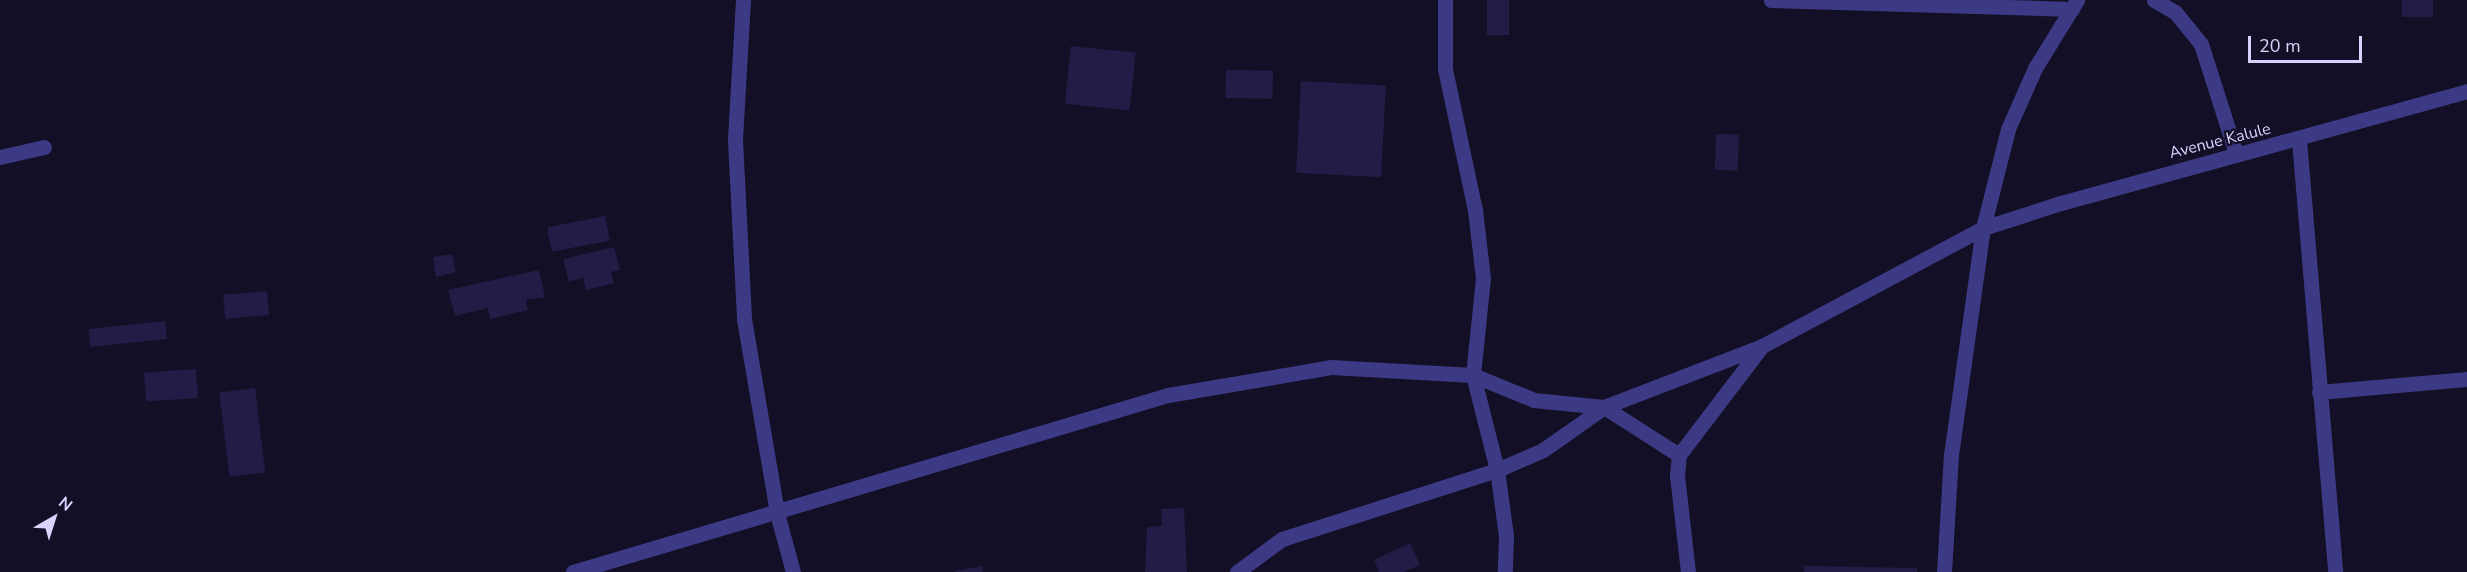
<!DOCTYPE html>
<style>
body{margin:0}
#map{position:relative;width:2467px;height:572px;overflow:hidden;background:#130f26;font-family:"Nunito Sans",sans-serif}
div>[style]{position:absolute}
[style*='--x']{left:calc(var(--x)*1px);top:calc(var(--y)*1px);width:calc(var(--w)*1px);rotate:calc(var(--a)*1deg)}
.building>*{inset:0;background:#241b47;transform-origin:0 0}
.street>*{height:15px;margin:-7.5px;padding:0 7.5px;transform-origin:7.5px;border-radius:7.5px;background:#3d3a85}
span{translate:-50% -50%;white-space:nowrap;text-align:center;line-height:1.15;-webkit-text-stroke:4.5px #130f26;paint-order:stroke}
.street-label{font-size:16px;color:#d9d4ff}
.north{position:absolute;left:24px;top:488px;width:60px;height:60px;-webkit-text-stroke:4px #130f26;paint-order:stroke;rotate:39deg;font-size:16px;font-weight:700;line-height:24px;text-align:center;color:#d9d4ff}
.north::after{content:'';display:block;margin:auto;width:21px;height:27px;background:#d9d4ff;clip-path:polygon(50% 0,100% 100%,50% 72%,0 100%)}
.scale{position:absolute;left:2248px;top:36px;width:114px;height:27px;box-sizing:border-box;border:3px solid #d9d4ff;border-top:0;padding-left:8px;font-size:18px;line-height:21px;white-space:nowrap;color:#d9d4ff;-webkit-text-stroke:4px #130f26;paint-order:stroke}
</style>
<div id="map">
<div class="building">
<i style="left:1487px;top:0;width:22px;height:35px"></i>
<i style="left:2402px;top:0;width:31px;height:17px"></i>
<i style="left:1071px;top:46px;width:65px;height:58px;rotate:6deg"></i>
<i style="left:1226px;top:70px;width:47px;height:28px;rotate:1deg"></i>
<i style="left:1301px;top:81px;width:85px;height:92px;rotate:3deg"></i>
<i style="left:1716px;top:134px;width:23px;height:36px;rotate:2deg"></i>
<i style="left:605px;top:216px;width:25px;height:59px;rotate:79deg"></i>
<i style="clip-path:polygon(614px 247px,620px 270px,611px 272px,614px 283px,586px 290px,583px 278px,569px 282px,563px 259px)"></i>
<i style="clip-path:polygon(452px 254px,456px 272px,436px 277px,433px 257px)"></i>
<i style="clip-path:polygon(539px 270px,545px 297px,526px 300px,528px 310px,490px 319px,488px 308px,455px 316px,448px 290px)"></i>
<i style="left:267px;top:291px;width:24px;height:44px;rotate:85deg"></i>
<i style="left:165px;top:321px;width:18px;height:77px;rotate:84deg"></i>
<i style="left:196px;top:369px;width:29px;height:52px;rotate:86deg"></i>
<i style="left:255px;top:388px;width:85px;height:36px;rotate:83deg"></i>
<i style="clip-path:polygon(1184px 508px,1187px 572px,1145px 572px,1147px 527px,1162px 526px,1161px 509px)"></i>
<i style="clip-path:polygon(1410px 543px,1420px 565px,1404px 572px,1379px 572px,1374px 560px)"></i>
<i style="clip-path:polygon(982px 566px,983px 572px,955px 572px,955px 571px)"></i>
<i style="clip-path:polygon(1804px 566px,1917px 568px,1917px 572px,1804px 572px)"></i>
</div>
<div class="street">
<i style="--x:743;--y:0;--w:140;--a:93.3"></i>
<i style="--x:735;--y:140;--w:179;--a:87.1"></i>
<i style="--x:744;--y:319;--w:197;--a:80.3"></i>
<i style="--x:777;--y:513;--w:61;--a:74.8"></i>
<i style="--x:1445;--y:0;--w:69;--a:90"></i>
<i style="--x:1445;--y:69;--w:144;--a:78"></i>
<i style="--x:1475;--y:210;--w:68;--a:83.3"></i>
<i style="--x:1483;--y:278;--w:98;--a:95.9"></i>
<i style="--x:1473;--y:375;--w:98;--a:75.8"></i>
<i style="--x:1497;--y:470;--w:67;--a:82.2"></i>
<i style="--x:1506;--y:536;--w:36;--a:92"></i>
<i style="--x:1771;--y:0;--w:301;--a:1.7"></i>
<i style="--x:2154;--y:0;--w:24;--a:30"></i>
<i style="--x:2175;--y:12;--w:41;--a:50.9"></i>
<i style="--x:2201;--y:44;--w:115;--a:72.3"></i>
<i style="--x:2299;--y:140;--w:433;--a:85.2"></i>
<i style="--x:0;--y:157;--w:45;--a:-12.8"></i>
<i style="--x:2319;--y:392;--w:149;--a:-5"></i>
<i style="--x:573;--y:572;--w:621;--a:-16.57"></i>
<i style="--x:1168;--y:395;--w:165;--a:-9.7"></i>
<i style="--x:1331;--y:367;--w:142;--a:3.2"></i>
<i style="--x:1473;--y:375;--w:66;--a:22.3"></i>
<i style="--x:1534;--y:400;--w:70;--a:5.7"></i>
<i style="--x:1604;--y:407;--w:169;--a:-21.1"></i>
<i style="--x:1762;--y:346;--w:251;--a:-28.1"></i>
<i style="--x:1983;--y:228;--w:82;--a:-17.8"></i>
<i style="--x:2061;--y:203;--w:421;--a:-15.4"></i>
<i style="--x:1237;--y:572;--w:56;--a:-36.3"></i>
<i style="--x:1282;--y:539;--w:226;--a:-17.8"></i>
<i style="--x:1497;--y:470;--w:50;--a:-23.5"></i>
<i style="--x:1543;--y:450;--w:75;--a:-35.2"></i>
<i style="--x:1604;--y:407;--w:89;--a:32.6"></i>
<i style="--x:1688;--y:572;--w:97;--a:-96.5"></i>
<i style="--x:1677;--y:476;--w:21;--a:-85"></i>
<i style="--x:1679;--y:455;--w:137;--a:-52.7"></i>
<i style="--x:1944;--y:572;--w:117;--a:-86.6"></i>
<i style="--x:1951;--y:455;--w:229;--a:-82"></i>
<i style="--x:1983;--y:228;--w:102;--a:-75.8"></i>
<i style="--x:2008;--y:129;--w:67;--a:-66.1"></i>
<i style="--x:2035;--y:68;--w:80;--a:-58.3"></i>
</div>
<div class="street-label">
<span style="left:2220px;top:141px;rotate:-14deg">Avenue Kalule</span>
</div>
<div class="north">N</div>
<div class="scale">20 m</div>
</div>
